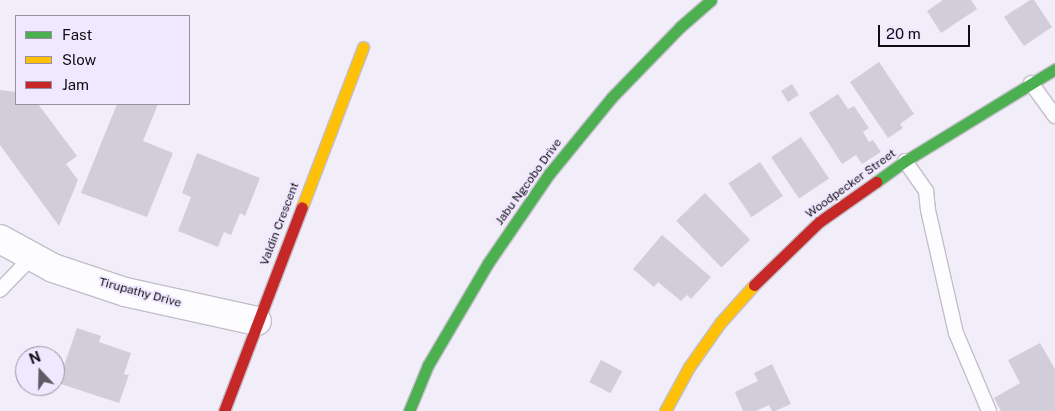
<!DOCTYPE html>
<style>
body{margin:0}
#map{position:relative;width:1055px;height:411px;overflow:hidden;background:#f1edf9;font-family:"Public Sans",sans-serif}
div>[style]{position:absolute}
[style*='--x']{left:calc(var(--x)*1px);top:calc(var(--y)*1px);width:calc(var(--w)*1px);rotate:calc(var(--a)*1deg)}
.building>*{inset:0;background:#d2ced9;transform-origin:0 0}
.roads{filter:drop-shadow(1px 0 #c3bfca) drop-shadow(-1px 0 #c3bfca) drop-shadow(0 1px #c3bfca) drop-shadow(0 -1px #c3bfca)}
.lane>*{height:14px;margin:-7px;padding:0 7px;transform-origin:7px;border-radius:7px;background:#fdfcfe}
.street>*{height:28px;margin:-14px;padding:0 14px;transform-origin:14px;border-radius:14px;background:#fdfcfe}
.fast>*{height:11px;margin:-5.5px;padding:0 5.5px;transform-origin:5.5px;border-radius:5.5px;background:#4caf50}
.slow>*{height:11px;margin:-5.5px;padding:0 5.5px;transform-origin:5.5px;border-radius:5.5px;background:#ffc107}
.jam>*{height:11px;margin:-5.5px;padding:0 5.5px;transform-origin:5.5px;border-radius:5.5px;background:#c62828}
span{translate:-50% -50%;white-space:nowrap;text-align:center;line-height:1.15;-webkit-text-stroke:4px #f0e8fe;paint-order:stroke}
.street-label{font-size:12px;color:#0f0c15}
.legend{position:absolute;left:15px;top:15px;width:175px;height:90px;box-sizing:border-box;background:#f0e8fe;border:1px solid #9690a1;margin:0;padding:6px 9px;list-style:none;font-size:15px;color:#0f0c15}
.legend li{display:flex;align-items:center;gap:10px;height:25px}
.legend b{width:25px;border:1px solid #9690a1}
.north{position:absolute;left:15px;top:346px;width:50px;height:50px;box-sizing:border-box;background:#f0e8fe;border:1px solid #9690a1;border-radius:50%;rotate:339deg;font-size:14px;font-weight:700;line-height:20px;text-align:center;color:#0f0c15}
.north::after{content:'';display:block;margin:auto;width:18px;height:22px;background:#5e5b65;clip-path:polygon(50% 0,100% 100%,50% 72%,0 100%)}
.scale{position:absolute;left:878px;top:25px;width:92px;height:22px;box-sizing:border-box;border:2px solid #0f0c15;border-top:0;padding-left:6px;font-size:15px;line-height:18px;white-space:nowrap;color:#0f0c15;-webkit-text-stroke:4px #f0e8fe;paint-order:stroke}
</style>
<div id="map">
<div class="building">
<i style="clip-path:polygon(943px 0,971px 0,977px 9px,941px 33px,927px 11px)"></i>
<i style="clip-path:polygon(1030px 0,1034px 0,1052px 27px,1024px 46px,1004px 17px)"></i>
<i style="clip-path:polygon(879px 62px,914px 114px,900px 124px,903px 128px,888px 138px,850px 82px)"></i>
<i style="left:792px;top:84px;width:13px;height:13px;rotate:58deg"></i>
<i style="clip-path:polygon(0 90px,16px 92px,16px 104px,38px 104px,77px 156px,66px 164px,78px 180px,59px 226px,0 145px)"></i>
<i style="clip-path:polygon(838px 94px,848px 109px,854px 106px,869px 128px,863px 132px,869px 142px,873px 140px,881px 152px,862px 164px,856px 155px,842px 164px,809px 113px)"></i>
<i style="clip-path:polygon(117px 104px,158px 104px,143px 141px,173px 153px,147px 217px,81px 193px)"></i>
<i style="left:801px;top:137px;width:50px;height:36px;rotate:56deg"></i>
<i style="clip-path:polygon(197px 153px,260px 178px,245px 216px,240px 213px,231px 235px,224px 232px,218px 247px,178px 231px,191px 197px,182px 193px)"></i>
<i style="left:760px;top:162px;width:41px;height:38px;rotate:56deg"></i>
<i style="left:705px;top:193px;width:65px;height:40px;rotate:46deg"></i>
<i style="clip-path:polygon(662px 235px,711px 277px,691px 299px,687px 295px,681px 301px,658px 282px,654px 287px,633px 269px)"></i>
<i style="clip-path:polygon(77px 328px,101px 336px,99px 342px,131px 353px,124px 374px,129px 375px,119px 403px,58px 383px)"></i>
<i style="clip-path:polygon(1040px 343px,1055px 369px,1055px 411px,1001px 411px,994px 398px,1020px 383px,1008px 360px)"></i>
<i style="left:601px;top:360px;width:24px;height:25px;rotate:28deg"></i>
<i style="clip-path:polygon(772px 364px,791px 404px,775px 411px,772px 411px,769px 405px,756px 411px,743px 411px,735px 392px,758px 381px,754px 373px)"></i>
</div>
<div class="roads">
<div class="lane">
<i style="--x:1031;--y:83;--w:41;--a:54"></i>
<i style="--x:905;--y:161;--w:37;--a:55"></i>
<i style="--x:926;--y:191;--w:19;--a:84"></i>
<i style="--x:928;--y:210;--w:126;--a:77.2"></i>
<i style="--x:956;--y:333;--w:85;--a:67.1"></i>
<i style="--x:0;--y:290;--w:46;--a:-45.9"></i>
</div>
<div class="street">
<i style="--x:0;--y:239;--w:60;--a:28.7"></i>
<i style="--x:53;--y:268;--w:76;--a:18.4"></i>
<i style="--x:125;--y:292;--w:135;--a:12.4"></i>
</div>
<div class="fast">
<i style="--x:876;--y:182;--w:36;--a:-36"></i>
<i style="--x:905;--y:161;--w:176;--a:-31.5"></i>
<i style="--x:409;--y:411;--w:50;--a:-67.6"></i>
<i style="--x:428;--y:365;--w:118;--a:-59.5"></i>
<i style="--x:488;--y:263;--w:108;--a:-55.6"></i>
<i style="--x:549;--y:174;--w:99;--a:-50.7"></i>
<i style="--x:612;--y:97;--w:98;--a:-45.8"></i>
<i style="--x:680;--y:27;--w:41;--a:-41.1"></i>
</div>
<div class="slow">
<i style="--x:302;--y:207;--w:171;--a:-69.1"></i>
<i style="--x:665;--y:411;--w:50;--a:-61.4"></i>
<i style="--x:689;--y:367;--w:54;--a:-54.8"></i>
<i style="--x:720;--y:323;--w:51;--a:-48.2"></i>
</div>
<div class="jam">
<i style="--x:754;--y:285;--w:91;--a:-44.1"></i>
<i style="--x:819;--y:222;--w:70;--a:-35.1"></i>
<i style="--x:224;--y:411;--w:218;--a:-69.1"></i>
</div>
</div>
<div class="street-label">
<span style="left:529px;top:182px;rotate:-54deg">Jabu Ngcobo Drive</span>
<span style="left:851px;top:184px;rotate:-36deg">Woodpecker Street</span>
<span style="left:280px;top:224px;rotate:-69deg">Valdin Crescent</span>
<span style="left:140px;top:293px;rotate:15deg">Tirupathy Drive</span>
</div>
<ul class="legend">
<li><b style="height:6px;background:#4caf50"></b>Fast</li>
<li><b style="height:6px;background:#ffc107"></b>Slow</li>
<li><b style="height:6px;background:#c62828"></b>Jam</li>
</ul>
<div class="north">N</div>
<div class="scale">20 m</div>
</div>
